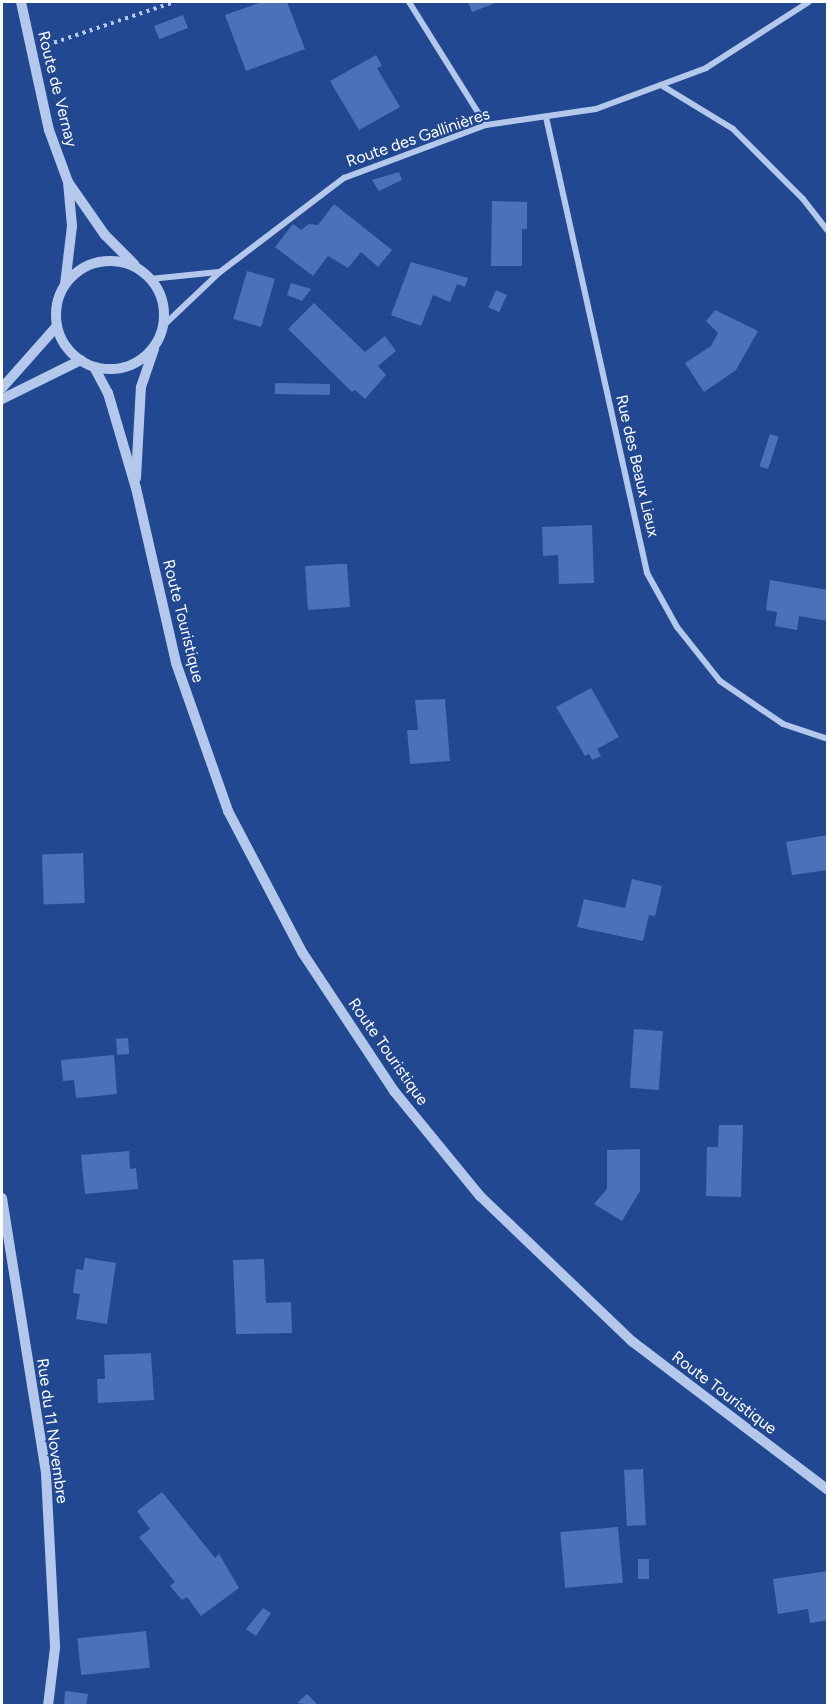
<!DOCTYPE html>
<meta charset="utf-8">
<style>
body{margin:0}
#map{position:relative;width:829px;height:1707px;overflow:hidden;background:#224891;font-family:Figtree,sans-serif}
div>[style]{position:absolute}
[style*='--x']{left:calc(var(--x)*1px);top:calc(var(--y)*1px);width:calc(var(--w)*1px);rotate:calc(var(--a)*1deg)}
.building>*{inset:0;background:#4b71b8;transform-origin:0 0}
.path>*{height:4px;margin-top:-2px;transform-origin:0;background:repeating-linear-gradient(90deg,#b4c8ec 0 3px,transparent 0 7.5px)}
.minor>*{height:6px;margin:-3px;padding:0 3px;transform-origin:3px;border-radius:3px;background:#b4c8ec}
.tertiary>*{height:10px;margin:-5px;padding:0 5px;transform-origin:5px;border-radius:5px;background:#b4c8ec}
.tertiary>.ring{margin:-5px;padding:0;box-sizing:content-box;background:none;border:10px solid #b4c8ec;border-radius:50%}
span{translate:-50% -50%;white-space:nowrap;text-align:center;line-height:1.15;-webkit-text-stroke:4.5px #224891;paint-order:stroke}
.street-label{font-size:16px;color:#fff}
.frame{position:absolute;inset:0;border:3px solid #fff;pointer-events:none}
</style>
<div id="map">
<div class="building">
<i style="clip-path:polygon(262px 2px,287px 2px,305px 49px,246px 71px,225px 15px)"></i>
<i style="clip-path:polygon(468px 2px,498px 2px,472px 12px)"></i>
<i style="left:183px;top:15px;width:14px;height:31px;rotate:69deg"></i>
<i style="clip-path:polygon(376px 55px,382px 66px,377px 68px,400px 107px,359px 130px,330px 81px)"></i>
<i style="clip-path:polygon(399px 172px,402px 180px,379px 191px,372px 180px)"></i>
<i style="clip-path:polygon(492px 201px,527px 202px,527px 229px,522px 229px,522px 266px,491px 266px)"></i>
<i style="clip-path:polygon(334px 204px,392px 250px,378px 267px,361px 252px,348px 268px,328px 256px,313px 276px,275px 247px,293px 224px,301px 230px,309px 224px,318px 225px)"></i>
<i style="clip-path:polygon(411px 262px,468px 278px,465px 287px,457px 284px,450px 302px,433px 295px,421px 326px,391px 315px)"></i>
<i style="left:247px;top:271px;width:29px;height:50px;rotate:16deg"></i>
<i style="clip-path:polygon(291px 283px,311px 289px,302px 301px,287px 295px)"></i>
<i style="left:496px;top:290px;width:12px;height:19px;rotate:24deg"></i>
<i style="clip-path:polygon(314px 303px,365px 352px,385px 336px,396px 351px,378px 366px,386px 375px,365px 399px,355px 390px,352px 392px,288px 329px)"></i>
<i style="clip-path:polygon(715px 310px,758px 331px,736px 370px,704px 392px,685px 363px,711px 346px,718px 333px,706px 321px)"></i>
<i style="left:275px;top:383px;width:55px;height:11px;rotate:1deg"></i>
<i style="left:770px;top:434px;width:9px;height:34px;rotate:18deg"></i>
<i style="clip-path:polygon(592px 525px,594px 583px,559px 584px,558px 555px,543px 556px,542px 527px)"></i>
<i style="clip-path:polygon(339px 564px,347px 564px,350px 607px,308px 610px,305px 566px)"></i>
<i style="clip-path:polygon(770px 580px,828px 590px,828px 621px,799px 616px,797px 630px,775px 626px,777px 612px,766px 610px)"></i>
<i style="clip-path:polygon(591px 688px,619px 737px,597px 749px,601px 756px,592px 760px,589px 754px,585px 756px,556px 707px)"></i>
<i style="clip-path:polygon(445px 699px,450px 761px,410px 764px,407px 730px,418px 730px,415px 700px)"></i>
<i style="clip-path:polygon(828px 835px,828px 870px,792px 875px,786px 842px)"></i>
<i style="left:83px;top:853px;width:50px;height:41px;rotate:88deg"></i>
<i style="clip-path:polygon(632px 879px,662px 886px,655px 916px,649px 915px,643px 941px,577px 927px,584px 899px,625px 908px)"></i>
<i style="left:634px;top:1029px;width:29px;height:59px;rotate:4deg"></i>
<i style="left:128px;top:1038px;width:16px;height:12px;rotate:86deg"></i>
<i style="clip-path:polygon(114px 1055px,117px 1094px,76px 1098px,74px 1080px,63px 1081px,61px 1060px)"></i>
<i style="clip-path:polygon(719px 1125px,743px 1125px,741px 1197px,706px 1196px,707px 1147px,718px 1147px)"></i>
<i style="clip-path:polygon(640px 1149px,640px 1191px,622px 1221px,594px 1204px,607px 1189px,607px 1150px)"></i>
<i style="clip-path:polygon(129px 1151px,130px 1169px,136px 1168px,138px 1189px,85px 1194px,81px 1155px)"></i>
<i style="clip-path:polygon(85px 1258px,116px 1263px,107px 1324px,76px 1319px,80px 1294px,73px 1293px,76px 1269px,83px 1270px)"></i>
<i style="clip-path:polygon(264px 1259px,266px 1303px,291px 1302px,292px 1333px,236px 1334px,233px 1260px)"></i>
<i style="clip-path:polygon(151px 1353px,154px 1400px,98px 1403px,97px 1379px,105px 1379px,104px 1355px)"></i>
<i style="left:643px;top:1469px;width:56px;height:19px;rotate:87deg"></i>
<i style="clip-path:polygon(162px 1492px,215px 1558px,219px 1554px,239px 1588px,201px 1616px,187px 1597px,182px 1600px,170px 1586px,175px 1582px,139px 1537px,150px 1529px,137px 1511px)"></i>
<i style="left:618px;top:1527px;width:56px;height:58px;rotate:85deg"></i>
<i style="left:638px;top:1559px;width:11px;height:20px"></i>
<i style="clip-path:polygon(828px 1571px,828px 1620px,810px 1623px,808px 1609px,778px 1614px,773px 1579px)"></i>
<i style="clip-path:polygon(263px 1608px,271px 1613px,256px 1636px,246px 1629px)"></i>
<i style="left:146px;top:1631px;width:37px;height:69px;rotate:84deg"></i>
<i style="clip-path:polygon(65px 1691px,88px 1694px,86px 1706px,64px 1706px)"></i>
<i style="clip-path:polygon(307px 1694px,317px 1704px,315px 1706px,297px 1703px)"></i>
</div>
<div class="path">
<i style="--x:47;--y:45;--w:134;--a:-18.7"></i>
</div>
<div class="minor">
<i style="--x:409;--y:2;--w:145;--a:58"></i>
<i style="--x:661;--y:85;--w:84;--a:31.4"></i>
<i style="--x:733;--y:129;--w:99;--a:45"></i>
<i style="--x:803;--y:199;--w:41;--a:52"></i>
<i style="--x:546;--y:117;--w:467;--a:77.5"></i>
<i style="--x:647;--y:573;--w:62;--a:60.9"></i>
<i style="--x:677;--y:627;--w:69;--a:51.5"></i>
<i style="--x:720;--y:681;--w:76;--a:34.3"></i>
<i style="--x:783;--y:724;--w:47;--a:18.4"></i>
<i style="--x:150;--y:279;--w:69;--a:-5.8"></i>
<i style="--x:163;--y:326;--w:79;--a:-43.5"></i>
<i style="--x:220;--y:272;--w:156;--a:-37.2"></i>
<i style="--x:344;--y:178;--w:152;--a:-20.5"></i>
<i style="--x:486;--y:125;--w:111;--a:-8.3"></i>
<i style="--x:596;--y:109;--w:117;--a:-20.4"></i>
<i style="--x:706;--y:68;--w:122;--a:-32.7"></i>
</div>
<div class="tertiary">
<i style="--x:21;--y:2;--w:131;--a:77.7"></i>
<i style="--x:49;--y:130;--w:55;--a:69.9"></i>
<i style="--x:68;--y:182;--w:44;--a:84.8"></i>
<i style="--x:72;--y:226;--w:59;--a:96.8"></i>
<i style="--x:68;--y:182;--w:65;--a:55.1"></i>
<i style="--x:105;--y:235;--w:42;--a:45"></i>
<i class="ring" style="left:56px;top:261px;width:98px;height:98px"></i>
<i style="--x:94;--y:367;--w:30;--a:62"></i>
<i style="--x:108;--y:393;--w:99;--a:73.6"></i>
<i style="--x:136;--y:488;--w:180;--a:77.1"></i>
<i style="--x:176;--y:663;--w:157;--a:70.6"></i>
<i style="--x:228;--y:811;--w:159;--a:62.3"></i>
<i style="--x:302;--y:952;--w:167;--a:56.5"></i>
<i style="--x:394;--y:1091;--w:136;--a:50.7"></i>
<i style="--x:480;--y:1196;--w:211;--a:43.7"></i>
<i style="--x:633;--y:1342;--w:245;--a:37.2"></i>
<i style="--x:2;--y:388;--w:83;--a:-48.4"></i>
<i style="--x:2;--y:399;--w:88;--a:-26.3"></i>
<i style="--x:136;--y:478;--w:91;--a:-86.9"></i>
<i style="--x:141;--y:387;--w:40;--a:-71.1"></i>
<i style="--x:2;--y:1198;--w:279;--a:80.9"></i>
<i style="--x:46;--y:1474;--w:174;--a:87"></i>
<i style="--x:55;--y:1648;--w:58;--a:96.9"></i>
</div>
<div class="street-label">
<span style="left:57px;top:89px;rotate:76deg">Route de Vernay</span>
<span style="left:418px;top:138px;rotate:-19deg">Route des Gallinières</span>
<span style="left:637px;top:466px;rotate:77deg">Rue des Beaux Lieux</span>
<span style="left:183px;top:621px;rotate:76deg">Route Touristique</span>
<span style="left:388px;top:1052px;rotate:55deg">Route Touristique</span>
<span style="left:724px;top:1393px;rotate:37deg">Route Touristique</span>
<span style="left:52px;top:1431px;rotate:82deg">Rue du 11 Novembre</span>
</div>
<div class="frame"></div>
</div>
